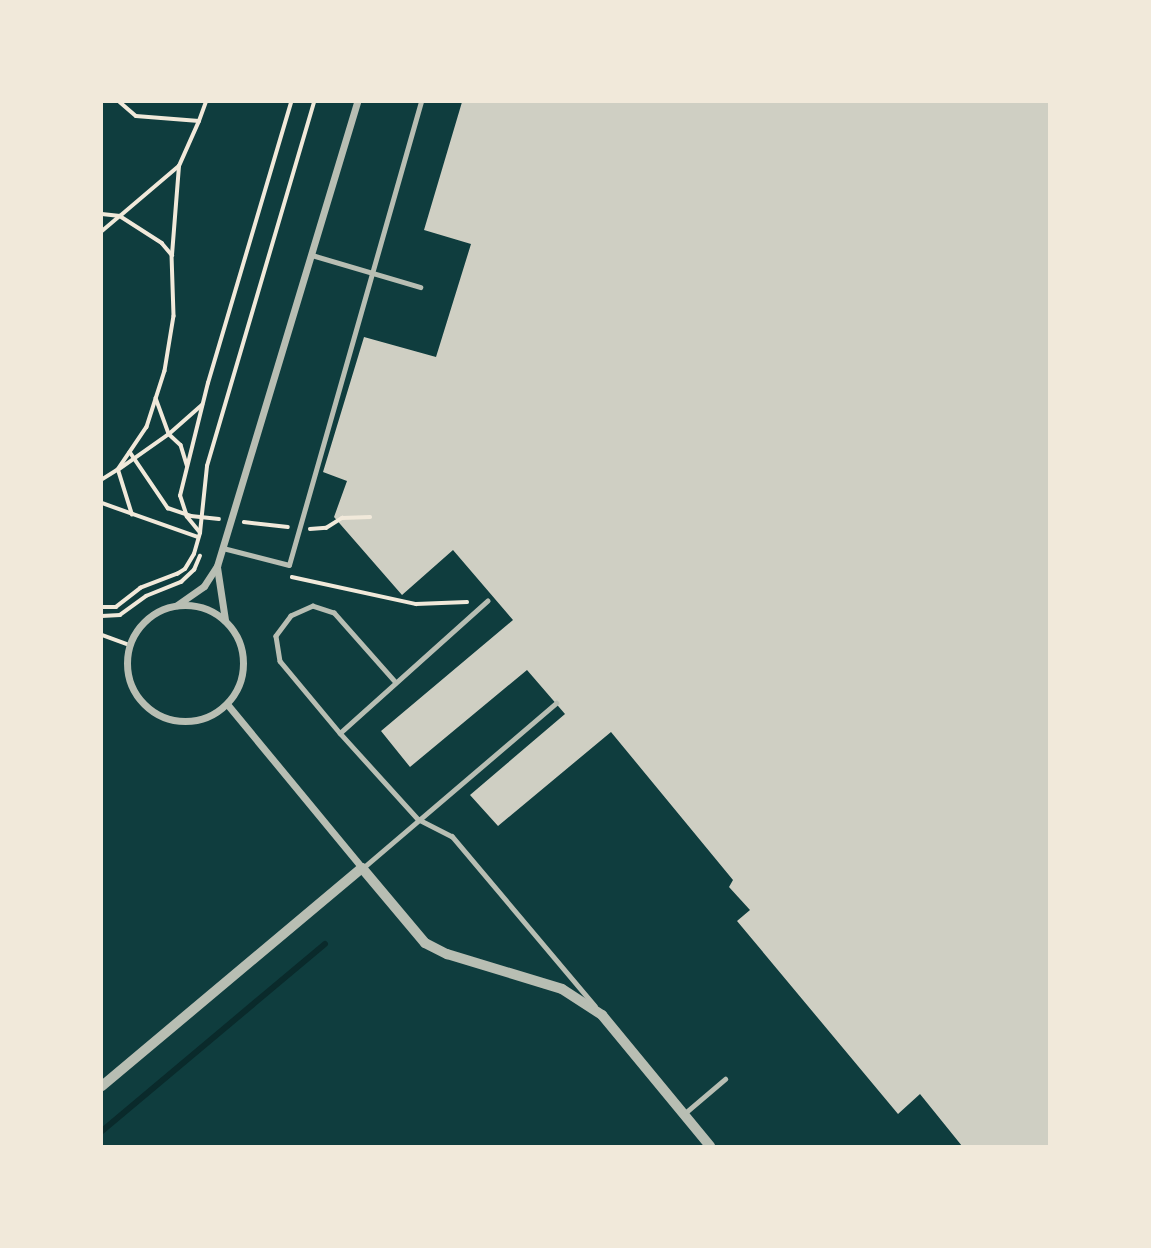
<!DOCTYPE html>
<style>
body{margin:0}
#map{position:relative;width:1151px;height:1248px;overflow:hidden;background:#0f3d3e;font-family:"PT Sans Narrow",sans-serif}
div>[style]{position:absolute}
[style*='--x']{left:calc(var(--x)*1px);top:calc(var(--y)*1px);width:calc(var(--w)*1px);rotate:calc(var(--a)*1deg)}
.stream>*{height:6px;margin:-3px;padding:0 3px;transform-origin:3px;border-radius:3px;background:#0a2a2b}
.building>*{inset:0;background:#cfcfc3}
.path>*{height:3.5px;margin:-1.75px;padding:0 1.75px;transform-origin:1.75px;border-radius:1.75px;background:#f1e9da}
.service>*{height:4.5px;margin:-2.25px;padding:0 2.25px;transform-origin:2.25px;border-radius:2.25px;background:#b8beb3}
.minor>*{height:7px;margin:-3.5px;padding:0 3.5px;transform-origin:3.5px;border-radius:3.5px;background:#b8beb3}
.minor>.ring{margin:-3.5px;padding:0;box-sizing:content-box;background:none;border:7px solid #b8beb3;border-radius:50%}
.tertiary>*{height:10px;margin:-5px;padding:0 5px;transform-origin:5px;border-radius:5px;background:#b8beb3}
span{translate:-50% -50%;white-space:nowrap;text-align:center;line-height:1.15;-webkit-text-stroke:7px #f1e9da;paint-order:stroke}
.frame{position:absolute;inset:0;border:103px solid #f1e9da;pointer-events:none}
</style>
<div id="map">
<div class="stream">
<i style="--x:102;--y:1131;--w:291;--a:-40"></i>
</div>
<div class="building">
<i style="clip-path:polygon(462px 102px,1050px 102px,1050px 1146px,962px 1146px,920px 1094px,898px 1114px,737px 921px,750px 910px,729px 887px,733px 880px,611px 732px,498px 826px,470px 795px,565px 714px,527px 670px,410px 767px,381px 731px,513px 620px,453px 550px,402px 595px,334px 517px,347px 481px,323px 472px,364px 337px,436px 357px,471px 244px,424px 230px)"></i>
</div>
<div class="path">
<i style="--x:120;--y:102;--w:21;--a:41"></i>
<i style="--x:136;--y:116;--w:63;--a:4.5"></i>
<i style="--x:199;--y:121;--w:20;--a:-70"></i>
<i style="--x:102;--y:214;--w:18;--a:6"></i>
<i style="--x:120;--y:216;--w:77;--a:-40.3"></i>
<i style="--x:179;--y:166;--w:49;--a:-66"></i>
<i style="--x:102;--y:231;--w:23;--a:-40"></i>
<i style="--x:120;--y:216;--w:50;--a:32.7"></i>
<i style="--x:162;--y:243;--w:16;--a:50"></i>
<i style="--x:172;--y:255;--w:61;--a:88.1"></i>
<i style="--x:174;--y:316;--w:56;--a:99.3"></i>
<i style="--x:165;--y:371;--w:59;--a:107.8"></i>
<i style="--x:147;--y:427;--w:52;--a:124"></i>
<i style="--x:118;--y:470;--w:19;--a:148"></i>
<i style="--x:172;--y:255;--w:89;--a:-85.5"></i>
<i style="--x:156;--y:398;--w:38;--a:70"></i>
<i style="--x:169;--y:434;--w:16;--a:43"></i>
<i style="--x:181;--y:445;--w:21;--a:73"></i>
<i style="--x:130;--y:452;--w:68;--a:55.8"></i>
<i style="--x:168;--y:508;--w:24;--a:19"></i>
<i style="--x:191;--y:516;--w:28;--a:6"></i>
<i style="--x:102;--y:503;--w:102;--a:19.5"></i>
<i style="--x:132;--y:515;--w:47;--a:-107.3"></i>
<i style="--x:118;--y:470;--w:62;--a:-35.2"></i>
<i style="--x:169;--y:434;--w:44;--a:-41.3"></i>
<i style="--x:244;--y:522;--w:44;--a:6.5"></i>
<i style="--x:310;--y:529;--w:16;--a:-4"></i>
<i style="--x:326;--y:528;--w:19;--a:-32"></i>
<i style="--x:342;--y:518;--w:28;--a:-2"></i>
<i style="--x:200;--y:533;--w:21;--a:-129"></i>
<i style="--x:187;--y:517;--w:22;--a:-108"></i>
<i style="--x:180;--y:496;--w:116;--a:-76.1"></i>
<i style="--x:208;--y:383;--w:293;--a:-73.5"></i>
<i style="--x:292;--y:577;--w:127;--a:12.3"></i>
<i style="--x:416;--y:604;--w:51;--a:-2.2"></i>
<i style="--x:102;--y:607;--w:14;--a:0"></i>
<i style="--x:116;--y:607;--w:31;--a:-38"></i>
<i style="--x:140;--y:588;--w:40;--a:-21"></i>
<i style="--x:177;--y:574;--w:9;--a:-32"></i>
<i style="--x:185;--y:569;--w:17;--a:-59"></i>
<i style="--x:194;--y:554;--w:22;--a:-74"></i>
<i style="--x:200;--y:533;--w:67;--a:-84"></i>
<i style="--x:207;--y:466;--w:379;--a:-73.6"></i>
<i style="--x:102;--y:616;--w:18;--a:-3"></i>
<i style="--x:120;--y:615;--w:32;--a:-36"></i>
<i style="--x:146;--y:596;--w:38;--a:-22"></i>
<i style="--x:181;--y:582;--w:18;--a:-43"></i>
<i style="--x:194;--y:570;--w:15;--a:-67"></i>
<i style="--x:102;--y:635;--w:30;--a:20"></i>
</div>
<div class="service">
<i style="--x:312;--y:255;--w:113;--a:16.5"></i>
<i style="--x:223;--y:548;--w:68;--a:14.4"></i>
<i style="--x:289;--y:565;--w:481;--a:-74.1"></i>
<i style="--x:395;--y:682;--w:92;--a:-131.5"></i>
<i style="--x:334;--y:613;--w:22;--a:-162"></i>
<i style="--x:313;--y:606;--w:24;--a:156"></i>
<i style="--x:291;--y:616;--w:25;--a:127"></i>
<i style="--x:276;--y:636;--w:25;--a:81"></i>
<i style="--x:280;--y:661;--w:94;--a:50.2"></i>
<i style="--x:340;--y:733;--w:116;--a:47.8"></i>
<i style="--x:418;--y:819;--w:38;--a:27"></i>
<i style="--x:452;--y:836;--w:222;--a:49.9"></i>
<i style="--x:340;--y:733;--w:198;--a:-41.9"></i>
<i style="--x:363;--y:868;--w:254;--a:-40.5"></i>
<i style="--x:684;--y:1114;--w:54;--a:-40.5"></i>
</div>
<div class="minor">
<i style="--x:217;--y:567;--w:54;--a:81.4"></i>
<i style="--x:177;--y:605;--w:33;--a:-35"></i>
<i style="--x:204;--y:586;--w:24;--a:-57"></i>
<i style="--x:217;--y:566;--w:485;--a:-73.2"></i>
<i class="ring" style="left:127px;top:605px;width:109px;height:109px"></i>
<i style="--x:227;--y:704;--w:212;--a:50.5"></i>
</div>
<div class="tertiary">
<i style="--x:102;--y:1086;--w:339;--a:-40"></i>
<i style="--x:362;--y:868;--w:98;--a:50"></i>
<i style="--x:425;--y:943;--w:25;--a:27"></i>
<i style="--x:447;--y:954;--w:120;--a:16.9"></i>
<i style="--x:562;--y:989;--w:48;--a:33"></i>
<i style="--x:602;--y:1015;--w:170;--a:50.5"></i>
</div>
<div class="frame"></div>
</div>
